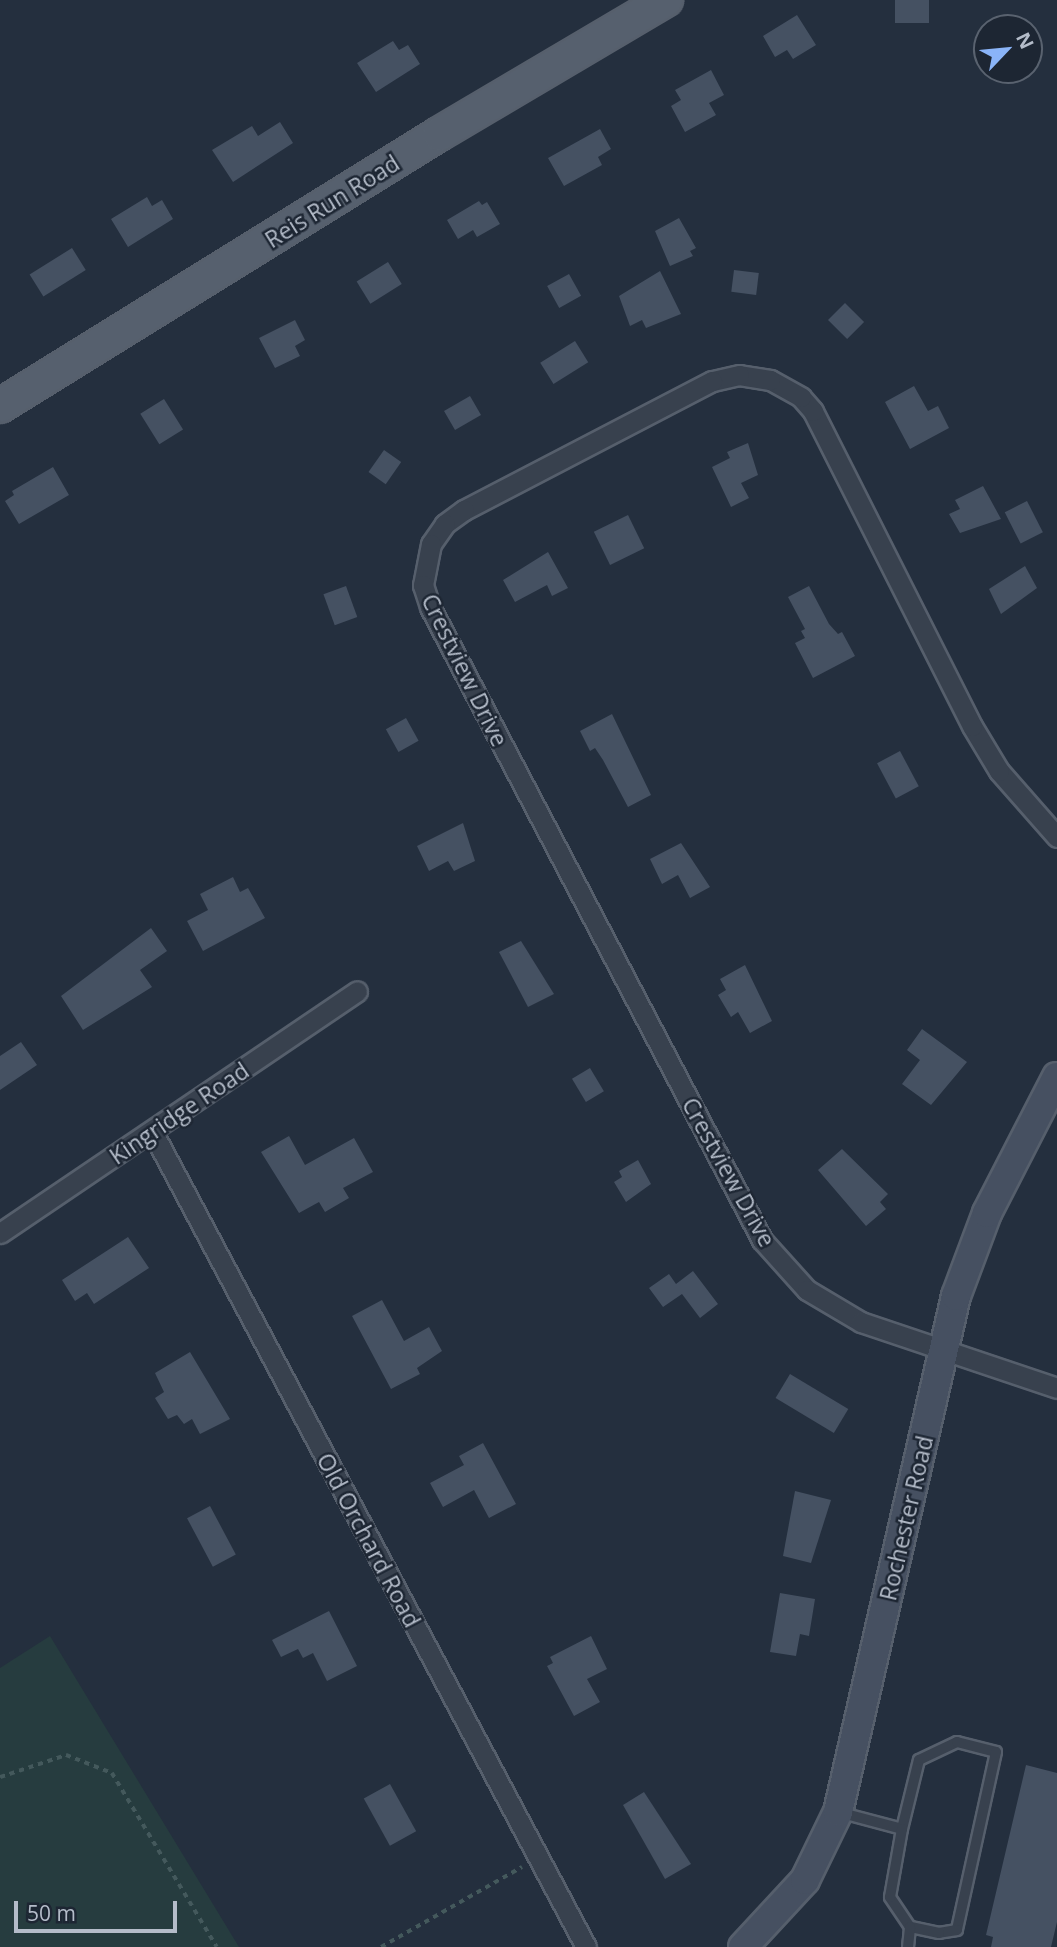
<!DOCTYPE html>
<style>
body{margin:0}
#map{position:relative;width:1057px;height:1947px;overflow:hidden;background:#242f3e;font-family:"Open Sans",sans-serif}
div>[style]{position:absolute}
[style*='--x']{left:calc(var(--x)*1px);top:calc(var(--y)*1px);width:calc(var(--w)*1px);rotate:calc(var(--a)*1deg)}
.green>*{inset:0;background:#263c3f}
.building>*{inset:0;background:#455162;transform-origin:0 0}
.path>*{height:3.5px;margin-top:-1.75px;transform-origin:0;background:repeating-linear-gradient(90deg,#44595c 0 5px,transparent 0 10px)}
.roads{filter:drop-shadow(2px 0 #565f6c) drop-shadow(-2px 0 #565f6c) drop-shadow(0 2px #565f6c) drop-shadow(0 -2px #565f6c)}
.lane>*{height:10px;margin:-5px;padding:0 5px;transform-origin:5px;border-radius:5px;background:#38414e}
.street>*{height:19px;margin:-9.5px;padding:0 9.5px;transform-origin:9.5px;border-radius:9.5px;background:#38414e}
.secondary>*{height:28px;margin:-14px;padding:0 14px;transform-origin:14px;border-radius:14px;background:#465061}
.primary>*{height:32px;margin:-16px;padding:0 16px;transform-origin:16px;border-radius:16px;background:#56606e}
span{translate:-50% -50%;white-space:nowrap;text-align:center;line-height:1.15;-webkit-text-stroke:5px #1d2633;paint-order:stroke}
.street-label{font-size:23px;color:#b4bcc9}
.north{position:absolute;left:973px;top:14px;width:70px;height:70px;box-sizing:border-box;background:#1d2633;border:2px solid #59626f;border-radius:50%;rotate:64deg;font-size:19px;font-weight:700;line-height:28px;text-align:center;color:#b4bcc9}
.north::after{content:'';display:block;margin:auto;width:24px;height:32px;background:#8ab4f8;clip-path:polygon(50% 0,100% 100%,50% 72%,0 100%)}
.scale{position:absolute;left:14px;top:1901px;width:163px;height:32px;box-sizing:border-box;border:4px solid #b4bcc9;border-top:0;padding-left:9px;font-size:21px;line-height:24px;white-space:nowrap;color:#b4bcc9;-webkit-text-stroke:5px #1d2633;paint-order:stroke}
</style>
<div id="map">
<div class="green">
<i style="clip-path:polygon(50px 1636px,239px 1947px,0 1947px,0 1668px)"></i>
</div>
<div class="building">
<i style="left:895px;top:0;width:34px;height:23px"></i>
<i style="clip-path:polygon(797px 15px,816px 45px,793px 59px,787px 50px,775px 57px,763px 36px)"></i>
<i style="clip-path:polygon(393px 41px,399px 50px,408px 45px,420px 64px,376px 92px,357px 63px)"></i>
<i style="clip-path:polygon(711px 70px,724px 95px,709px 103px,716px 115px,685px 132px,671px 106px,681px 100px,675px 90px)"></i>
<i style="clip-path:polygon(280px 122px,293px 143px,233px 182px,212px 150px,252px 126px,258px 136px)"></i>
<i style="clip-path:polygon(600px 129px,611px 149px,598px 157px,602px 165px,564px 186px,548px 158px)"></i>
<i style="clip-path:polygon(147px 197px,152px 206px,162px 200px,173px 219px,128px 247px,111px 219px)"></i>
<i style="clip-path:polygon(479px 201px,482px 205px,487px 202px,500px 224px,477px 237px,473px 230px,458px 239px,447px 220px)"></i>
<i style="clip-path:polygon(679px 218px,696px 248px,690px 251px,693px 256px,670px 266px,655px 231px)"></i>
<i style="left:72px;top:248px;width:26px;height:50px;rotate:58deg"></i>
<i style="left:388px;top:262px;width:26px;height:37px;rotate:58deg"></i>
<i style="left:734px;top:270px;width:25px;height:22px;rotate:7deg"></i>
<i style="clip-path:polygon(660px 271px,681px 314px,646px 328px,642px 320px,630px 326px,619px 296px)"></i>
<i style="left:569px;top:274px;width:25px;height:25px;rotate:61deg"></i>
<i style="left:845px;top:303px;width:27px;height:24px;rotate:45deg"></i>
<i style="clip-path:polygon(295px 320px,305px 340px,295px 346px,300px 356px,275px 368px,259px 338px)"></i>
<i style="left:575px;top:341px;width:25px;height:41px;rotate:58deg"></i>
<i style="clip-path:polygon(914px 386px,928px 411px,938px 406px,949px 428px,910px 449px,885px 402px)"></i>
<i style="left:470px;top:396px;width:22px;height:30px;rotate:60deg"></i>
<i style="left:164px;top:399px;width:36px;height:28px;rotate:58deg"></i>
<i style="clip-path:polygon(748px 443px,758px 475px,741px 483px,749px 498px,731px 507px,712px 467px,730px 458px,727px 452px)"></i>
<i style="left:384px;top:450px;width:21px;height:27px;rotate:35deg"></i>
<i style="clip-path:polygon(53px 467px,69px 495px,19px 524px,5px 501px,14px 495px,12px 491px)"></i>
<i style="clip-path:polygon(983px 486px,1001px 519px,960px 533px,949px 514px,960px 509px,955px 500px)"></i>
<i style="left:1027px;top:501px;width:35px;height:25px;rotate:63deg"></i>
<i style="left:628px;top:515px;width:37px;height:38px;rotate:64deg"></i>
<i style="clip-path:polygon(548px 552px,568px 588px,552px 596px,547px 585px,515px 602px,503px 580px)"></i>
<i style="clip-path:polygon(1025px 566px,1037px 588px,1001px 614px,989px 589px)"></i>
<i style="left:346px;top:586px;width:33px;height:24px;rotate:70deg"></i>
<i style="clip-path:polygon(809px 586px,829px 624px,838px 634px,842px 632px,855px 656px,813px 678px,795px 643px,805px 638px,801px 631px,805px 629px,788px 597px)"></i>
<i style="clip-path:polygon(612px 714px,651px 795px,628px 807px,603px 760px,595px 748px,590px 751px,580px 731px)"></i>
<i style="left:406px;top:718px;width:26px;height:23px;rotate:61deg"></i>
<i style="left:900px;top:751px;width:40px;height:26px;rotate:62deg"></i>
<i style="clip-path:polygon(463px 823px,475px 861px,454px 871px,448px 861px,429px 871px,417px 846px)"></i>
<i style="clip-path:polygon(681px 843px,710px 887px,690px 898px,678px 875px,662px 884px,650px 859px)"></i>
<i style="clip-path:polygon(233px 877px,240px 892px,248px 888px,265px 918px,203px 951px,187px 921px,208px 910px,200px 894px)"></i>
<i style="clip-path:polygon(151px 928px,167px 951px,140px 970px,152px 987px,83px 1030px,61px 996px)"></i>
<i style="clip-path:polygon(521px 941px,554px 994px,528px 1007px,499px 952px)"></i>
<i style="clip-path:polygon(745px 965px,772px 1021px,750px 1033px,738px 1012px,731px 1017px,718px 995px,726px 990px,720px 979px)"></i>
<i style="clip-path:polygon(922px 1029px,967px 1062px,931px 1105px,902px 1084px,920px 1060px,907px 1050px)"></i>
<i style="clip-path:polygon(21px 1042px,37px 1065px,0 1090px,0 1056px)"></i>
<i style="left:590px;top:1068px;width:27px;height:21px;rotate:59deg"></i>
<i style="clip-path:polygon(289px 1136px,305px 1165px,354px 1138px,373px 1172px,343px 1188px,349px 1198px,325px 1212px,319px 1202px,299px 1213px,261px 1152px)"></i>
<i style="clip-path:polygon(842px 1149px,888px 1194px,880px 1202px,886px 1209px,866px 1226px,818px 1170px)"></i>
<i style="clip-path:polygon(638px 1160px,651px 1184px,626px 1202px,614px 1182px,622px 1177px,619px 1171px)"></i>
<i style="clip-path:polygon(128px 1237px,149px 1268px,94px 1304px,87px 1293px,75px 1301px,62px 1280px)"></i>
<i style="clip-path:polygon(693px 1271px,718px 1304px,700px 1318px,682px 1294px,663px 1307px,649px 1288px,669px 1274px,676px 1284px)"></i>
<i style="clip-path:polygon(382px 1300px,404px 1341px,429px 1327px,442px 1351px,417px 1368px,420px 1374px,391px 1389px,352px 1316px)"></i>
<i style="clip-path:polygon(190px 1352px,230px 1419px,200px 1434px,192px 1419px,184px 1424px,177px 1415px,168px 1419px,155px 1398px,164px 1392px,155px 1373px)"></i>
<i style="left:790px;top:1374px;width:68px;height:28px;rotate:31deg"></i>
<i style="clip-path:polygon(483px 1443px,516px 1504px,489px 1518px,474px 1490px,443px 1507px,430px 1483px,464px 1465px,459px 1456px)"></i>
<i style="clip-path:polygon(795px 1491px,831px 1500px,811px 1563px,783px 1556px)"></i>
<i style="left:210px;top:1506px;width:55px;height:26px;rotate:62deg"></i>
<i style="clip-path:polygon(780px 1593px,815px 1599px,809px 1636px,800px 1634px,796px 1656px,770px 1652px)"></i>
<i style="clip-path:polygon(329px 1611px,357px 1666px,327px 1681px,313px 1653px,303px 1658px,298px 1649px,281px 1657px,272px 1640px)"></i>
<i style="clip-path:polygon(591px 1636px,607px 1669px,587px 1679px,600px 1702px,574px 1716px,547px 1666px,553px 1663px,550px 1657px)"></i>
<i style="clip-path:polygon(1026px 1765px,1057px 1773px,1057px 1922px,1051px 1947px,991px 1947px,993px 1937px,986px 1935px)"></i>
<i style="left:390px;top:1784px;width:54px;height:30px;rotate:61deg"></i>
<i style="clip-path:polygon(644px 1792px,691px 1864px,665px 1879px,623px 1805px)"></i>
</div>
<div class="path">
<i style="--x:0;--y:1777;--w:70;--a:-18.4"></i>
<i style="--x:66;--y:1755;--w:49;--a:21.4"></i>
<i style="--x:112;--y:1773;--w:203;--a:58.9"></i>
<i style="--x:381;--y:1947;--w:162;--a:-29.6"></i>
</div>
<div class="roads">
<div class="lane">
<i style="--x:842;--y:1813;--w:62;--a:14.9"></i>
<i style="--x:902;--y:1829;--w:71;--a:-76.2"></i>
<i style="--x:919;--y:1760;--w:42;--a:-25.3"></i>
<i style="--x:957;--y:1742;--w:40;--a:14.4"></i>
<i style="--x:996;--y:1752;--w:182;--a:102.4"></i>
<i style="--x:957;--y:1930;--w:18;--a:171"></i>
<i style="--x:939;--y:1933;--w:30;--a:-168"></i>
<i style="--x:910;--y:1927;--w:36;--a:-124"></i>
<i style="--x:890;--y:1897;--w:69;--a:-80"></i>
<i style="--x:908;--y:1947;--w:20;--a:-84"></i>
</div>
<div class="street">
<i style="--x:1057;--y:837;--w:88;--a:-131.3"></i>
<i style="--x:999;--y:771;--w:52;--a:-121"></i>
<i style="--x:972;--y:726;--w:353;--a:-116.8"></i>
<i style="--x:813;--y:411;--w:18;--a:-131"></i>
<i style="--x:801;--y:397;--w:35;--a:-151"></i>
<i style="--x:770;--y:380;--w:31;--a:-171"></i>
<i style="--x:739;--y:375;--w:28;--a:167"></i>
<i style="--x:712;--y:381;--w:280;--a:152.5"></i>
<i style="--x:464;--y:510;--w:24;--a:144"></i>
<i style="--x:445;--y:524;--w:24;--a:125"></i>
<i style="--x:431;--y:544;--w:42;--a:101"></i>
<i style="--x:423;--y:585;--w:23;--a:72"></i>
<i style="--x:430;--y:607;--w:715;--a:62.32"></i>
<i style="--x:762;--y:1240;--w:67;--a:48"></i>
<i style="--x:807;--y:1290;--w:63;--a:30.7"></i>
<i style="--x:861;--y:1322;--w:207;--a:18.6"></i>
<i style="--x:153;--y:1133;--w:922;--a:61.99"></i>
<i style="--x:0;--y:1233;--w:431;--a:-34.1"></i>
</div>
<div class="secondary">
<i style="--x:743;--y:1947;--w:91;--a:-47.2"></i>
<i style="--x:805;--y:1880;--w:76;--a:-64.1"></i>
<i style="--x:838;--y:1812;--w:529;--a:-77.12"></i>
<i style="--x:956;--y:1296;--w:89;--a:-69.5"></i>
<i style="--x:987;--y:1213;--w:153;--a:-62.8"></i>
</div>
<div class="primary">
<i style="--x:0;--y:406;--w:516;--a:-31.78"></i>
<i style="--x:439;--y:134;--w:264;--a:-30.6"></i>
</div>
</div>
<div class="street-label">
<span style="left:332px;top:201px;rotate:-32deg">Reis Run Road</span>
<span style="left:465px;top:670px;rotate:64deg">Crestview Drive</span>
<span style="left:179px;top:1113px;rotate:-34deg">Kingridge Road</span>
<span style="left:729px;top:1172px;rotate:61deg">Crestview Drive</span>
<span style="left:906px;top:1518px;rotate:-77deg">Rochester Road</span>
<span style="left:369px;top:1540px;rotate:62deg">Old Orchard Road</span>
</div>
<div class="north">N</div>
<div class="scale">50 m</div>
</div>
